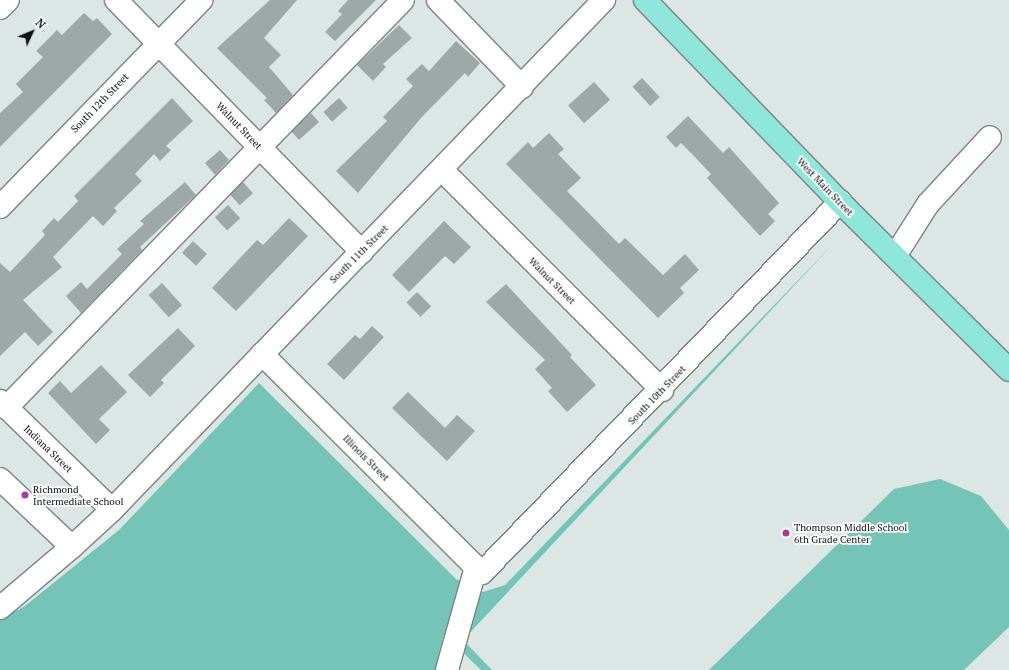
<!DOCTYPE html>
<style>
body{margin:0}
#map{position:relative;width:1009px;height:670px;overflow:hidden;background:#dce7e5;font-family:"PT Serif",serif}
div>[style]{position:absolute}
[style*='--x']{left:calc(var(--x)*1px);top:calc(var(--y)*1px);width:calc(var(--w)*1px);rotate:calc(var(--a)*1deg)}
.green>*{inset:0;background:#74c4b8}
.building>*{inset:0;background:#9ea9a7;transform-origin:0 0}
.roads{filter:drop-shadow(1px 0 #7b8583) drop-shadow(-1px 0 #7b8583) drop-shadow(0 1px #7b8583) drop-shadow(0 -1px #7b8583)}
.minor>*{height:22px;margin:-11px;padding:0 11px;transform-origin:11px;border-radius:11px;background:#fff}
.major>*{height:22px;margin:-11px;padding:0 11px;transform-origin:11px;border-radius:11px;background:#8fe6db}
.dots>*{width:11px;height:11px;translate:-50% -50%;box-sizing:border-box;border:2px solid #fff;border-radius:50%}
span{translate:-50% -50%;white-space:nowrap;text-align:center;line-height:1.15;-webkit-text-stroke:3.5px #fff;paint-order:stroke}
.street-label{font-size:10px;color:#0c100f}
.poi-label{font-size:10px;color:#0c100f}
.left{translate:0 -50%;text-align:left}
.north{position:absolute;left:12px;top:12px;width:40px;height:40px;-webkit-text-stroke:3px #fff;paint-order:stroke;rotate:46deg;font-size:11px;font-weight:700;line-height:16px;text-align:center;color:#0c100f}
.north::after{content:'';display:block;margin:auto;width:14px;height:18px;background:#0c100f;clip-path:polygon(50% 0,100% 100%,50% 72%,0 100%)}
</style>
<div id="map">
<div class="green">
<i style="clip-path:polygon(834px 243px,463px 640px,492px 670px,481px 670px,444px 634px,435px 670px,0 670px,0 620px,25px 606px,119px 530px,259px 383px,456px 579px,483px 592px,505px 585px)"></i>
<i style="clip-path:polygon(940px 479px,981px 496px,1009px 530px,1009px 627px,964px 670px,709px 670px,894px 489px)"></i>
</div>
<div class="building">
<i style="clip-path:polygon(270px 0,297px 0,264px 38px,281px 55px,269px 67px,293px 95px,276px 113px,264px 100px,267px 98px,217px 48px)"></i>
<i style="clip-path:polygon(348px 0,376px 0,335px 41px,325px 32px,342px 14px,338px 11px)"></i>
<i style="clip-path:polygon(84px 13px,93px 21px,97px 18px,112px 34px,0 147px,0 113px,23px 92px,16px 84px,43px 57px,36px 51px,57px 30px,62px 35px)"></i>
<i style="clip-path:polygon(399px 25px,412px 38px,383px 64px,386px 67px,373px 81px,357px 65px)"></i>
<i style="clip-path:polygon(456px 41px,480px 63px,468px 77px,465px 73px,421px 118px,358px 193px,336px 171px,387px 121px,383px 117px,413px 86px,406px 79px,422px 64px,429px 71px)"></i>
<i style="left:642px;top:78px;width:26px;height:13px;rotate:47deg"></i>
<i style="left:594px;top:82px;width:24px;height:35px;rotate:48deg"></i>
<i style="clip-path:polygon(172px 98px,193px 121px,166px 146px,171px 150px,160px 161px,154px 154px,135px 174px,142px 181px,114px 208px,117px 211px,103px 226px,93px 216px,53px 257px,62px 267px,23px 300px,53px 332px,38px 346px,25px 332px,0 356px,0 263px,10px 272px,45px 235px,42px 231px,54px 218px,58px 222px,78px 201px,74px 196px)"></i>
<i style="left:339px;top:98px;width:13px;height:21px;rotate:48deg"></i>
<i style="left:311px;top:113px;width:12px;height:27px;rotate:48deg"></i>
<i style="clip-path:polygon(688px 116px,723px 153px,729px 147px,779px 203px,768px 214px,775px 221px,760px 236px,707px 178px,711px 174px,692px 154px,681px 143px,676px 148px,666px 137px)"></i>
<i style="clip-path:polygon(549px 133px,564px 149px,558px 154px,581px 178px,567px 191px,619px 244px,625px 238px,663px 275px,685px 254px,699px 270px,680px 288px,684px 293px,658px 318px,506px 164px,528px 142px,533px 148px)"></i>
<i style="clip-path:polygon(220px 150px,229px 160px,215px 175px,205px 163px)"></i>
<i style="clip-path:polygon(185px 182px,196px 195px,140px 247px,142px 250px,81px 313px,66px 296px,81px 282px,87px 289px,122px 254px,117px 249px,144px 224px,140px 221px)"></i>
<i style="left:243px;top:182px;width:15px;height:18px;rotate:48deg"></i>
<i style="left:228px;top:205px;width:18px;height:18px;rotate:47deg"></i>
<i style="clip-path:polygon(289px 218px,308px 236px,236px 311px,212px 288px,257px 240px,263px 245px)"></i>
<i style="clip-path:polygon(444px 221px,471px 247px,454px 264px,445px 256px,409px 292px,392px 275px)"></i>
<i style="left:193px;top:241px;width:19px;height:16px;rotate:43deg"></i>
<i style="left:162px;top:283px;width:30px;height:18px;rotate:48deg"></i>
<i style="clip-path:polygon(506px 284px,572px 355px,570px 357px,596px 385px,567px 412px,548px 391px,552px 388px,535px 369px,545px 360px,486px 302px)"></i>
<i style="left:417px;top:292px;width:20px;height:15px;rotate:45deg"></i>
<i style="clip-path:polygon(372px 326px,384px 337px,344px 380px,327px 364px,355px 335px,360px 339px)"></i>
<i style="clip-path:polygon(178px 328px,195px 346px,161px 380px,164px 383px,150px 397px,128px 375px)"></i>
<i style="clip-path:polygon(101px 365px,127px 392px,99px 419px,110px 430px,96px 444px,48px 393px,60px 381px,71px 393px)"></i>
<i style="clip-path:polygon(408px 392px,445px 428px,457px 415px,475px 431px,447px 461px,392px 408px)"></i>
</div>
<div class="roads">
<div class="minor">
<i style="--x:116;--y:0;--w:352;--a:45.7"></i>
<i style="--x:438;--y:0;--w:121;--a:46"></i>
<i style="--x:0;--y:8;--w:11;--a:-45"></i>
<i style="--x:443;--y:171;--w:310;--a:45"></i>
<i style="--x:0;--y:207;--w:289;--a:-45.8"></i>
<i style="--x:895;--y:256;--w:62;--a:-57.6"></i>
<i style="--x:928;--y:204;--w:91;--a:-47.2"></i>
<i style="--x:262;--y:354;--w:310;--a:44.9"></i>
<i style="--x:482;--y:573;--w:516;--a:-46.02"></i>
<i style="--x:0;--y:401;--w:156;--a:44.2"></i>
<i style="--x:112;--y:510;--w:709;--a:-46.03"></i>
<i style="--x:6;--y:408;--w:569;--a:-45.78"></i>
<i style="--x:0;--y:479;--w:99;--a:43.4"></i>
<i style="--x:72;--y:547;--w:54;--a:-42.8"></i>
<i style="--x:0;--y:608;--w:94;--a:-40.3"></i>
<i style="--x:447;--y:670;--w:107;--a:-74.3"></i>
</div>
<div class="major">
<i style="--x:645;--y:0;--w:281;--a:46"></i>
<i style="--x:840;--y:202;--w:238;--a:44.8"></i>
</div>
</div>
<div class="dots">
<i style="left:25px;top:495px;background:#a93c9b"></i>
<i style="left:786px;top:533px;background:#a93c9b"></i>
</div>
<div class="street-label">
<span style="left:100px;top:103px;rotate:-46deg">South 12th Street</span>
<span style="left:239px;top:126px;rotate:46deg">Walnut Street</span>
<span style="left:825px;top:187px;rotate:46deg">West Main Street</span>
<span style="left:359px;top:254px;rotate:-45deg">South 11th Street</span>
<span style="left:552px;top:281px;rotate:45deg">Walnut Street</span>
<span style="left:657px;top:395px;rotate:-46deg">South 10th Street</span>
<span style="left:48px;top:449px;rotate:44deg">Indiana Street</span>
<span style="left:366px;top:458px;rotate:45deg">Illinois Street</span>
</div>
<div class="poi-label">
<span class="left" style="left:33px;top:495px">Richmond<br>Intermediate School</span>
<span class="left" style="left:794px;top:533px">Thompson Middle School<br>6th Grade Center</span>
</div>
<div class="north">N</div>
</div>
